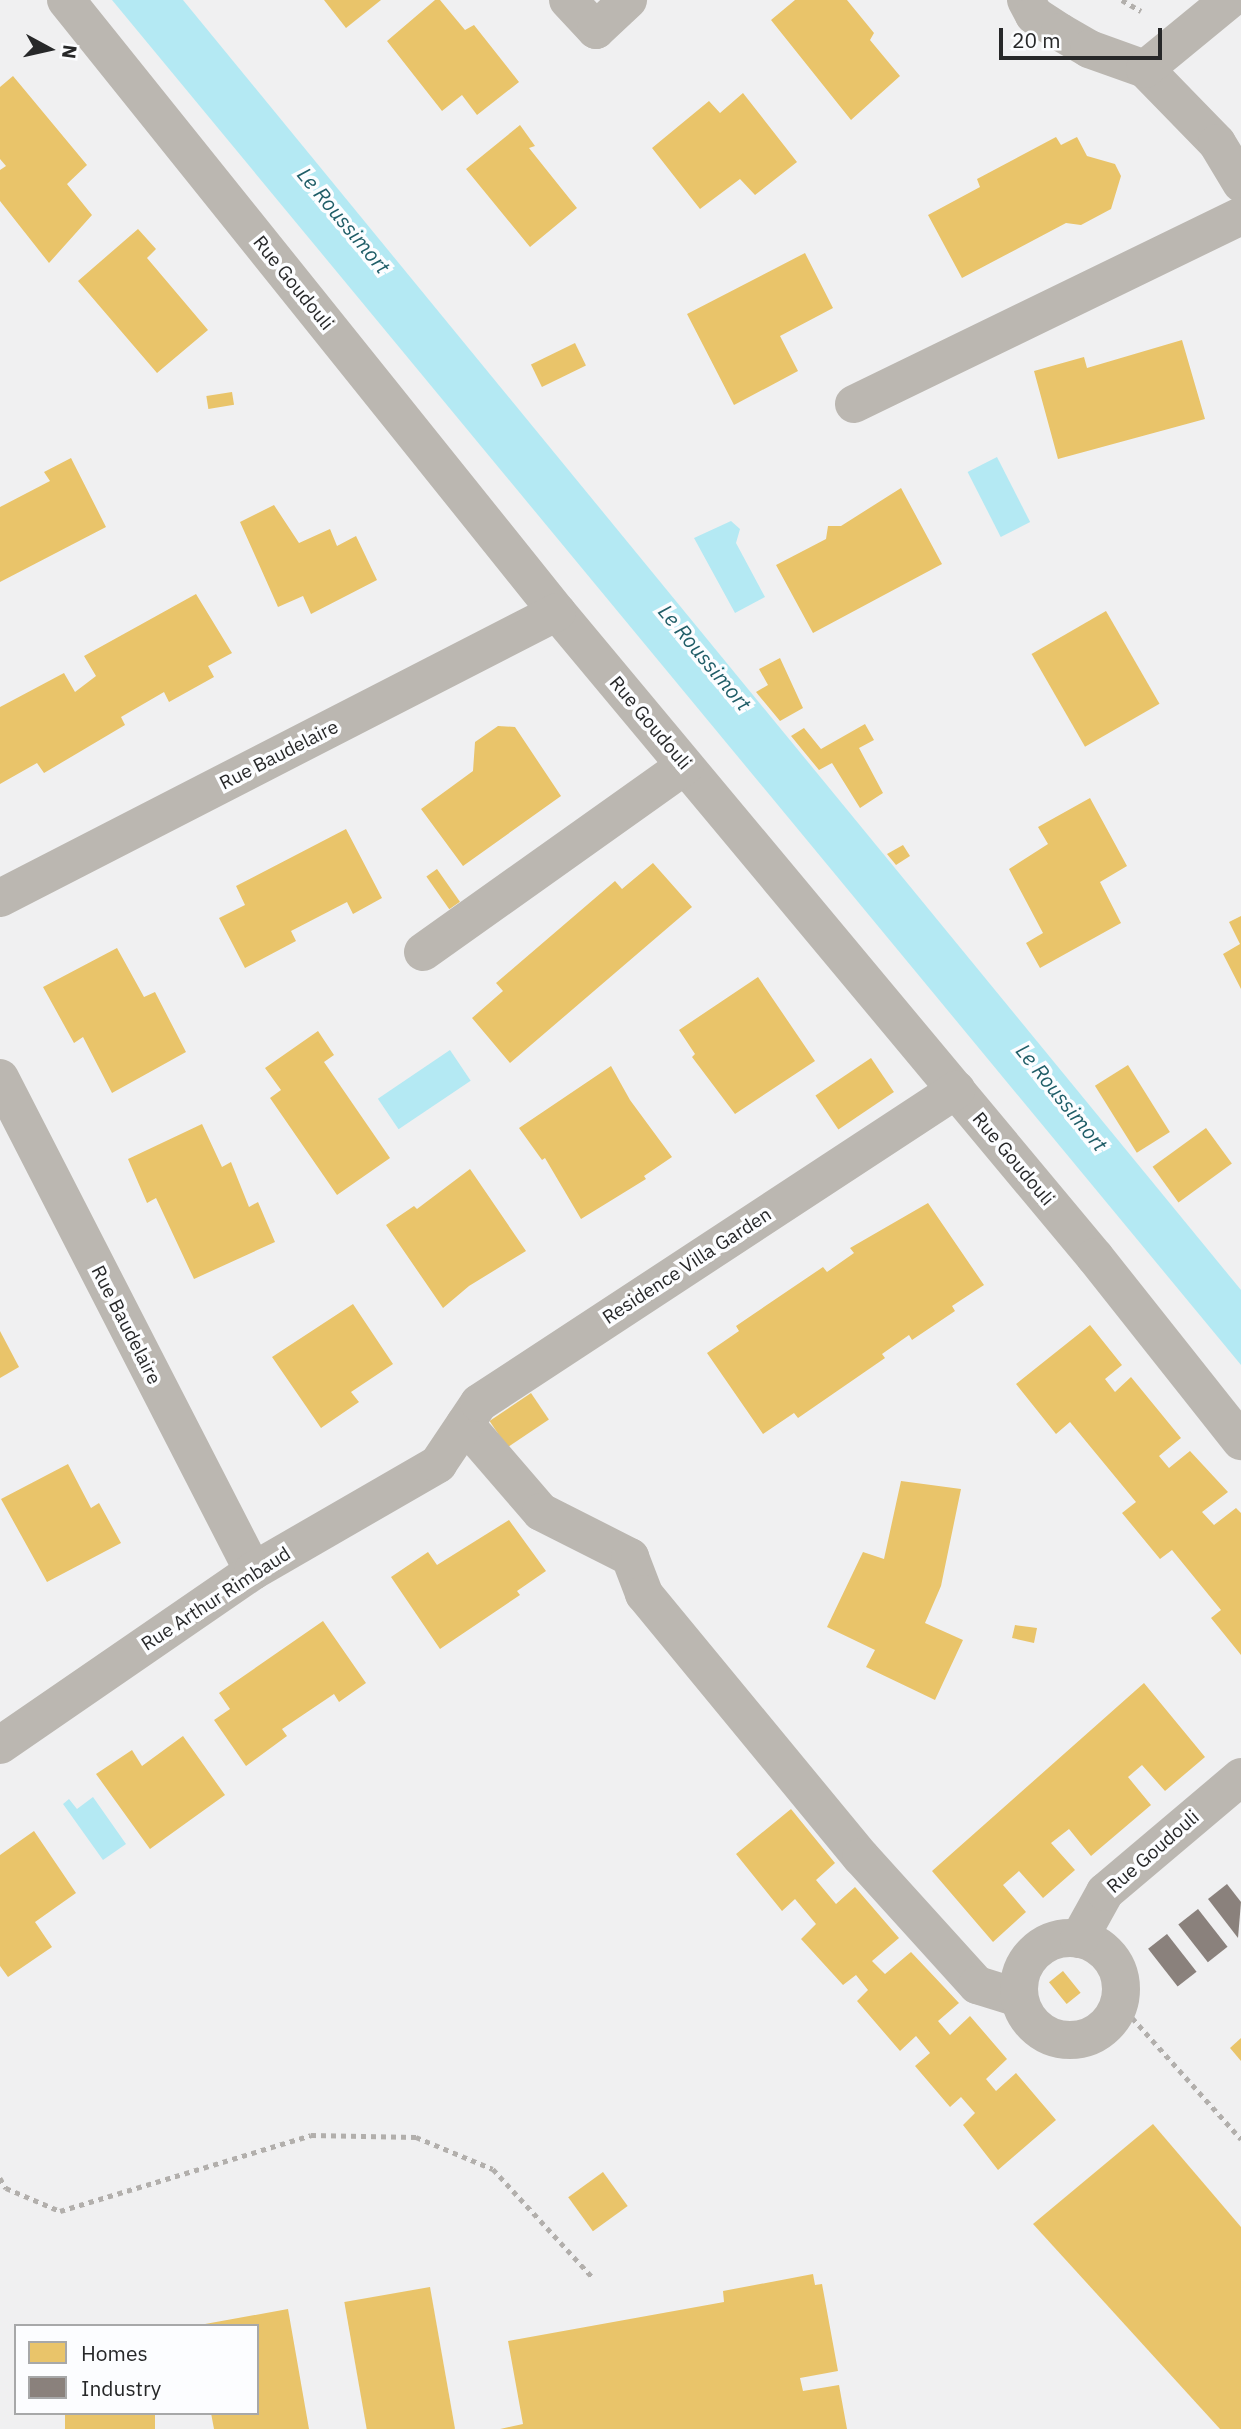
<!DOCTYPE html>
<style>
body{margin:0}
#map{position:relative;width:1241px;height:2429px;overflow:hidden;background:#f0f0f1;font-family:"IBM Plex Sans",sans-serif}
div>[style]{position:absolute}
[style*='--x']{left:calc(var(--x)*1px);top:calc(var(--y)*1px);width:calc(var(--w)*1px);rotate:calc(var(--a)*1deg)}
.water>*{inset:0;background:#b4e9f3;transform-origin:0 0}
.homes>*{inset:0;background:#e9c46a;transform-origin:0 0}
.industry>*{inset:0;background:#8a817c;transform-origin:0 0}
.path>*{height:4.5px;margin-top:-2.25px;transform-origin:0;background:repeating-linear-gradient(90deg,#b2afac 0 5px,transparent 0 10px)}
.street>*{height:38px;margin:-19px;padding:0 19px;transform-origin:19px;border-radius:19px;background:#bbb7b1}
.street>.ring{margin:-19px;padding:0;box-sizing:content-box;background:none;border:38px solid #bbb7b1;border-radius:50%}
span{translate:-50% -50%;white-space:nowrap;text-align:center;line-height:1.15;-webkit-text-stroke:7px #fcfdff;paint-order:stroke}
.street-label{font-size:19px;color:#272829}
.water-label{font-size:21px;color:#1f5d67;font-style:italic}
.legend{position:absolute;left:14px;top:2324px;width:245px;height:91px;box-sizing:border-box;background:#fcfdff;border:2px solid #a7a8a9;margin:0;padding:9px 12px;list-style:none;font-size:21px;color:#272829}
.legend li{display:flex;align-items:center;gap:14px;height:35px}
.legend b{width:35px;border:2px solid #a7a8a9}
.north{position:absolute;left:14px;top:14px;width:70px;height:70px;-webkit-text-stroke:5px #fcfdff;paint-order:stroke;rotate:98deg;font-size:19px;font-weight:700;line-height:28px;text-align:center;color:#272829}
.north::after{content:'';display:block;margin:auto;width:24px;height:32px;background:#272829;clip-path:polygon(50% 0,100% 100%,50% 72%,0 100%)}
.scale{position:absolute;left:999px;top:28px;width:163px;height:32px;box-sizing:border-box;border:4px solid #272829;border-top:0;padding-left:9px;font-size:21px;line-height:24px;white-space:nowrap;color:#272829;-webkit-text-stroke:5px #fcfdff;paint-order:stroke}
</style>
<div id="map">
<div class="water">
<i style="clip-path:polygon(112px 0,183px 0,1241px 1290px,1241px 1365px)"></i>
<i style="left:997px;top:457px;width:73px;height:33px;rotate:63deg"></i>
<i style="clip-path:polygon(731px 521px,740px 529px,736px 543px,765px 597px,735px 613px,694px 538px)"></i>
<i style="left:450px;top:1050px;width:37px;height:87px;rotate:56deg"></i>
<i style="clip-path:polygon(93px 1797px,126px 1844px,103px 1860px,63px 1804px,69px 1799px,77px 1809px)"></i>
</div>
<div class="homes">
<i style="clip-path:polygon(324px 0,381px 0,346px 28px)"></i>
<i style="clip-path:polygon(435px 0,440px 0,465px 30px,474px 25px,519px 82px,477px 115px,462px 95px,442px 111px,387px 41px)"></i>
<i style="clip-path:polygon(795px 0,847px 0,874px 33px,870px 40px,900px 76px,851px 120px,771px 20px)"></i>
<i style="clip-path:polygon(13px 76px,87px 165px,67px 184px,92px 215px,49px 263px,0 201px,0 170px,6px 166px,0 159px,0 87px)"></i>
<i style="clip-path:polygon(743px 93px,797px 162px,755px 195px,740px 179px,700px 209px,652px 148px,709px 101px,720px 113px)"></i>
<i style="clip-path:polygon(520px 125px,535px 146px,529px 148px,577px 208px,530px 247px,466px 169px)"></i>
<i style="clip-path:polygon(1056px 137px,1061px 145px,1077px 137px,1087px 156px,1115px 164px,1121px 176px,1111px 209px,1081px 225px,1066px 223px,962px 278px,928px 215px,980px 187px,977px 179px)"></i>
<i style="clip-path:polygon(138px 229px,156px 249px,147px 258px,208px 330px,157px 373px,78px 281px)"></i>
<i style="clip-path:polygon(805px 253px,833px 308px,780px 336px,798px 371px,734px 405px,687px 314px)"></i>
<i style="clip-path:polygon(1182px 340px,1205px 419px,1058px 459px,1034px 371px,1084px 357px,1087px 368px)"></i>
<i style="left:575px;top:343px;width:25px;height:49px;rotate:64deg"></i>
<i style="left:232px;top:392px;width:13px;height:26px;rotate:81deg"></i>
<i style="clip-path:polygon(71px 458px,106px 527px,0 582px,0 507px,50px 481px,44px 472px)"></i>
<i style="clip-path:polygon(901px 488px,942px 564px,813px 633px,776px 565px,826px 539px,828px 526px,841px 526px)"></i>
<i style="clip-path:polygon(274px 505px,299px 543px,330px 529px,337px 546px,356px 536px,377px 580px,311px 614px,303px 596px,278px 607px,240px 522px)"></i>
<i style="clip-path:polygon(196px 594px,232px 653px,208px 666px,214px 677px,169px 702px,164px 692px,121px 717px,125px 725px,44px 773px,37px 763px,0 784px,0 707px,64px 673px,75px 692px,96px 676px,84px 656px)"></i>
<i style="left:1106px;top:611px;width:107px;height:86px;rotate:60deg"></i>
<i style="clip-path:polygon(780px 658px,803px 708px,780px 721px,756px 692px,768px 685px,759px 669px)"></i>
<i style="clip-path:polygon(865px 724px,874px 740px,859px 748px,883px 793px,860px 808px,832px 763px,819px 770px,791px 736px,804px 728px,821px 749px)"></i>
<i style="clip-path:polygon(498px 726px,515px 727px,561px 796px,463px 866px,421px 809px,473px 771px,475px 742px)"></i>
<i style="clip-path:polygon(1090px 798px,1127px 866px,1100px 882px,1121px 923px,1040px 968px,1026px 943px,1043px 933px,1009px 869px,1048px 844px,1038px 827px)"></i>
<i style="clip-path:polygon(346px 829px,382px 898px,353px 914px,347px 902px,291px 931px,296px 941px,245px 968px,219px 918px,245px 905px,236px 886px)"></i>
<i style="clip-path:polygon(903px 845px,910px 856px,896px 865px,887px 854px)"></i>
<i style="clip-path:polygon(653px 863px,692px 907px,510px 1063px,472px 1018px,503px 991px,496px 983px,615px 881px,622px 889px)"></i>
<i style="left:437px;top:869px;width:40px;height:13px;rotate:55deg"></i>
<i style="clip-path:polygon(1241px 916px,1241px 989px,1223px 954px,1240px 944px,1229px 922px)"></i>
<i style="clip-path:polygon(117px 948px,144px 997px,155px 992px,186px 1052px,112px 1093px,83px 1037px,74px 1043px,43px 987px)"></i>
<i style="clip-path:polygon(758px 977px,815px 1061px,735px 1114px,692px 1057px,695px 1054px,679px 1030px)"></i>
<i style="clip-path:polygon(318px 1031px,334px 1055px,324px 1062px,390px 1158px,337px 1195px,270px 1098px,281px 1090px,265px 1068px)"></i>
<i style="left:871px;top:1058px;width:41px;height:67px;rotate:56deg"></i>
<i style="left:1128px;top:1065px;width:79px;height:39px;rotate:58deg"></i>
<i style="clip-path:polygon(611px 1066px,630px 1100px,672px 1157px,644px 1176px,646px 1179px,581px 1219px,545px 1158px,542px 1160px,519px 1128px)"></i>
<i style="clip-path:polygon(202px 1124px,222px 1167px,231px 1162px,249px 1207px,258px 1202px,275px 1242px,194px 1279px,156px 1198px,147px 1203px,128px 1159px)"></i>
<i style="left:1206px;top:1128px;width:44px;height:66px;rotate:54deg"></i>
<i style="clip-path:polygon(470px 1169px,526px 1251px,469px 1286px,443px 1308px,386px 1225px,414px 1206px,417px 1209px)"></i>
<i style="clip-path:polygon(928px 1203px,984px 1285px,952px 1306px,955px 1311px,912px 1340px,909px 1335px,882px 1354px,885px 1358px,798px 1418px,794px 1413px,763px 1434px,707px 1353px,739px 1331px,736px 1326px,823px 1267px,827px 1272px,854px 1253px,850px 1248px)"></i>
<i style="clip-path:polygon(353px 1304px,393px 1364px,351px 1392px,359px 1402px,321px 1428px,272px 1357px)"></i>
<i style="clip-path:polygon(1090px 1325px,1122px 1365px,1105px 1379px,1115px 1392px,1131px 1377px,1181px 1438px,1159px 1456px,1169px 1468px,1190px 1451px,1228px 1492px,1202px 1512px,1214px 1525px,1236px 1508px,1241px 1513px,1241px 1655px,1211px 1618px,1221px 1610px,1172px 1550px,1160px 1559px,1122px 1513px,1136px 1502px,1070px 1422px,1056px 1434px,1016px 1384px)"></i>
<i style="clip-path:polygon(0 1331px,19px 1367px,0 1378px)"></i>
<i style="left:531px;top:1393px;width:32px;height:50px;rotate:56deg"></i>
<i style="clip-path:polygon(68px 1464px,91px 1508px,99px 1503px,121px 1543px,47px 1582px,1px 1499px)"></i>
<i style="clip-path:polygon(901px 1481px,961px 1489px,941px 1586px,925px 1623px,963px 1640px,935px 1700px,866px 1667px,875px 1650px,827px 1627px,863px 1552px,884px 1559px)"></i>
<i style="clip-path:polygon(509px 1520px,546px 1571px,517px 1591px,520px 1595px,440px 1649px,391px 1577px,428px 1552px,437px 1565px)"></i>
<i style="clip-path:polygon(323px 1621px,366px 1683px,339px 1702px,334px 1694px,282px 1729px,287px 1736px,246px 1766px,214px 1720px,230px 1709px,219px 1693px)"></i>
<i style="clip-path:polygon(1015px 1625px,1037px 1628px,1034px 1643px,1012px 1638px)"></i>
<i style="clip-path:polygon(1144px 1683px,1205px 1757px,1165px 1791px,1142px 1765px,1128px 1777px,1151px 1805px,1091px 1856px,1069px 1829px,1051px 1843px,1075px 1870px,1043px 1898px,1019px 1871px,1003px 1885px,1026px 1912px,993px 1942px,932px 1871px)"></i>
<i style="clip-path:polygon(183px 1736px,225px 1795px,150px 1849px,96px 1774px,132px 1750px,142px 1766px)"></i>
<i style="clip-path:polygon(791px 1809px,835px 1863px,816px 1880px,836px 1904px,855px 1887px,899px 1938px,872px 1961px,885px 1974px,911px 1952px,959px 2003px,938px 2021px,950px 2035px,970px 2016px,1007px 2059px,986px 2079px,996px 2091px,1016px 2073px,1056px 2120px,998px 2170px,963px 2125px,975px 2113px,961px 2097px,950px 2107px,915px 2066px,930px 2053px,916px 2036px,900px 2051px,857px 2001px,868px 1990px,856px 1975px,843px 1985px,801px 1939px,816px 1924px,795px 1899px,782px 1911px,736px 1854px)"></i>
<i style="clip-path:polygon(34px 1831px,76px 1893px,35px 1922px,52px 1947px,8px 1977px,0 1966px,0 1855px)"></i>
<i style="left:1063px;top:1971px;width:28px;height:18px;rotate:51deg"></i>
<i style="clip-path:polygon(1241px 2038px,1241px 2061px,1230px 2048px)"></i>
<i style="clip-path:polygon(1153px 2124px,1241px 2227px,1241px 2429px,1220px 2429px,1033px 2224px)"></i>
<i style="left:603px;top:2172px;width:42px;height:43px;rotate:54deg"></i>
<i style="clip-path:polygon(813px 2274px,815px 2285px,822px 2284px,838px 2371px,800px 2378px,803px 2391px,839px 2385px,847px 2429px,500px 2429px,523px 2424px,508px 2341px,724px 2302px,723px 2291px)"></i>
<i style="left:430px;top:2287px;width:144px;height:87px;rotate:80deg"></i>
<i style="clip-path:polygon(288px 2309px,309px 2429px,214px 2429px,211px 2413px,257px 2413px,257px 2326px,205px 2324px)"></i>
<i style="left:65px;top:2413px;width:90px;height:16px"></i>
</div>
<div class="industry">
<i style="clip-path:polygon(1227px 1884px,1241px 1902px,1238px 1938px,1208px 1899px)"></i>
<i style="left:1198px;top:1909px;width:48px;height:25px;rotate:52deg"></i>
<i style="left:1167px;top:1934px;width:48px;height:24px;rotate:52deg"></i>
</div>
<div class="path">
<i style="--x:1122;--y:0;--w:22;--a:30"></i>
<i style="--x:1119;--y:2003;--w:183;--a:48.1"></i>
<i style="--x:0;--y:2178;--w:12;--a:59"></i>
<i style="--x:6;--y:2188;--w:59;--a:23.1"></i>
<i style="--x:60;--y:2211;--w:262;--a:-16.8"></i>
<i style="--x:311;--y:2135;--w:105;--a:1.1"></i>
<i style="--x:416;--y:2137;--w:83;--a:22.6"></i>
<i style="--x:493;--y:2169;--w:149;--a:47.4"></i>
</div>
<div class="street">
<i style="--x:66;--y:0;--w:785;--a:51.26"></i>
<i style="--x:557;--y:612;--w:840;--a:50.17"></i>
<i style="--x:1095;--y:1257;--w:235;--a:51.6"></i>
<i style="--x:568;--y:0;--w:41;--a:47"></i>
<i style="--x:596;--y:30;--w:44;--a:-43.2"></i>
<i style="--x:1026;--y:0;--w:17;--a:62"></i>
<i style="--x:1034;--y:15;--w:31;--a:33"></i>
<i style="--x:1060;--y:32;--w:34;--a:30"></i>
<i style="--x:1089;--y:49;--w:59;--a:19.7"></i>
<i style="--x:1145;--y:69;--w:103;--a:45.8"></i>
<i style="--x:1217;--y:143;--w:47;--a:59"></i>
<i style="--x:1145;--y:69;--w:109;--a:-39.4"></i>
<i style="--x:854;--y:404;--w:430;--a:-25.9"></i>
<i style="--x:0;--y:898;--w:626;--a:-27.18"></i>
<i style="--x:423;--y:952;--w:321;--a:-35.4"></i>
<i style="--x:0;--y:1078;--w:554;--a:62.83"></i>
<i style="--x:465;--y:1424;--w:116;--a:49.2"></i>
<i style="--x:541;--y:1512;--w:100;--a:26.8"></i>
<i style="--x:630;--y:1557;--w:40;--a:69"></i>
<i style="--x:644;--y:1594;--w:341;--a:50.5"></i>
<i style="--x:861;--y:1857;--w:173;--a:47.8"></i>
<i style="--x:977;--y:1985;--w:44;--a:17.2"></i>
<i style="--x:0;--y:1745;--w:307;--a:-34.5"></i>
<i style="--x:253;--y:1571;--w:214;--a:-30"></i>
<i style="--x:438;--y:1464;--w:73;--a:-56.1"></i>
<i style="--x:479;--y:1403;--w:571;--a:-33.27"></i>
<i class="ring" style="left:1019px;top:1938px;width:64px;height:64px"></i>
<i style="--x:1079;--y:1939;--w:54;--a:-61"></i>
<i style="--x:1105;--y:1892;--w:178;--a:-40.2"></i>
</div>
<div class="street-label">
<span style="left:293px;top:283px;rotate:51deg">Rue Goudouli</span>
<span style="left:650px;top:723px;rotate:50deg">Rue Goudouli</span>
<span style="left:279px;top:755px;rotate:-27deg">Rue Baudelaire</span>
<span style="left:1013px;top:1159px;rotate:50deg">Rue Goudouli</span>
<span style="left:687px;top:1266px;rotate:-33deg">Residence Villa Garden</span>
<span style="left:126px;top:1325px;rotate:63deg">Rue Baudelaire</span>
<span style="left:216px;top:1599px;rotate:-33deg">Rue Arthur Rimbaud</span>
<span style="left:1153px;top:1852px;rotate:-41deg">Rue Goudouli</span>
</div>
<div class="water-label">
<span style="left:344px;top:220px;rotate:50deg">Le Roussimort</span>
<span style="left:705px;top:657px;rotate:50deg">Le Roussimort</span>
<span style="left:1062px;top:1097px;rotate:51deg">Le Roussimort</span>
</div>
<ul class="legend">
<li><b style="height:19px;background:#e9c46a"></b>Homes</li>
<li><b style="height:19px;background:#8a817c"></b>Industry</li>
</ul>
<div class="north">N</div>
<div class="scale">20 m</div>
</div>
